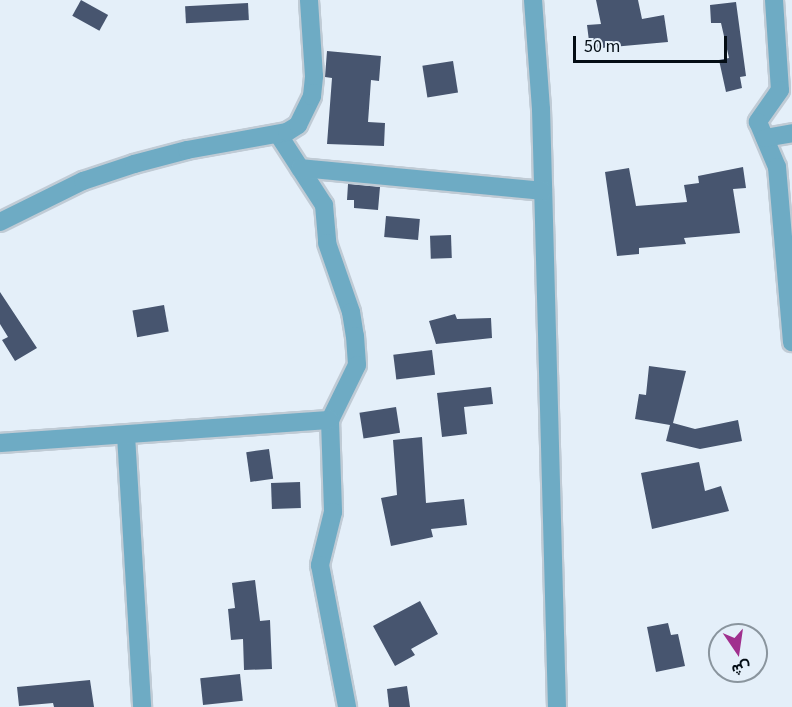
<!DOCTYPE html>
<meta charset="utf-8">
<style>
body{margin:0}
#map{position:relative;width:792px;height:707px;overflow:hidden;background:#e4eff9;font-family:"Source Sans 3",Vazirmatn,sans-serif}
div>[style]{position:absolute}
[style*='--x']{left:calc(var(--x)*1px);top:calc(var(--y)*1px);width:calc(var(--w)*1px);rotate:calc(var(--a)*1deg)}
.building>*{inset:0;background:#47556f;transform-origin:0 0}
.roads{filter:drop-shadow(2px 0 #c0cbd5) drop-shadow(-2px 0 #c0cbd5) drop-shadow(0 2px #c0cbd5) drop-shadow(0 -2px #c0cbd5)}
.minor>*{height:18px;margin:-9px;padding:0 9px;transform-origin:9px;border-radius:9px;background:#6eabc4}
span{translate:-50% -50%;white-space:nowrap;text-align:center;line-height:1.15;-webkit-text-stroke:6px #e4eff9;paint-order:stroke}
.north{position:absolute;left:708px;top:623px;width:60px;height:60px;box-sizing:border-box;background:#e4eff9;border:2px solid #8a959e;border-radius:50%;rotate:167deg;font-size:16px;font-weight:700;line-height:24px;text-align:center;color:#040d15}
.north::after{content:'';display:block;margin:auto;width:21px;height:27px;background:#a0308e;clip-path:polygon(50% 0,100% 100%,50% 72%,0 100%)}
.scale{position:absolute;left:573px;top:36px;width:154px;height:27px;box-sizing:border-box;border:3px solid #040d15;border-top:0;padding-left:8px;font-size:18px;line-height:21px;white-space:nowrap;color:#040d15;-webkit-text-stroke:4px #e4eff9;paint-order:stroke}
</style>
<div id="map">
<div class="building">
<i style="left:81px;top:0;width:31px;height:18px;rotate:29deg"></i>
<i style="clip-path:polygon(596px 0,638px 0,642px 19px,664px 15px,668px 42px,590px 49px,587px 25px,601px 24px)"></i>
<i style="clip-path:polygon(736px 2px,746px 76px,740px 77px,742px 88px,726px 92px,719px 60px,729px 58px,721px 23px,711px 23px,710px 5px)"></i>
<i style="left:248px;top:3px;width:17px;height:63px;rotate:87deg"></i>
<i style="clip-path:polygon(327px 51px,381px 56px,379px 81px,371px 80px,368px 122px,385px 123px,384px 146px,327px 144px,332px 78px,325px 77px)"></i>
<i style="left:453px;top:61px;width:32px;height:31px;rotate:81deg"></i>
<i style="clip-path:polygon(743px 167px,746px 188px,733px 189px,740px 233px,684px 238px,686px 244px,639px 248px,639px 254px,617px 256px,605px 172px,629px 168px,636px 206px,687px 202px,684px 185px,699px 183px,698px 176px)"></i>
<i style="clip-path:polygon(348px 184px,380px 187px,378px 210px,354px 208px,354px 200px,347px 200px)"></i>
<i style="left:386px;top:216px;width:34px;height:21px;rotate:5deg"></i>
<i style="left:451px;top:235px;width:23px;height:21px;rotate:88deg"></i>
<i style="clip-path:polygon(0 292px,37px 348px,15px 361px,2px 340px,8px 337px,0 324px)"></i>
<i style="left:164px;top:305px;width:27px;height:32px;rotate:80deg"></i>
<i style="clip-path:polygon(455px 314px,457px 319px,491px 318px,492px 338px,436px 344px,429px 321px)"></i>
<i style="left:432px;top:350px;width:25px;height:39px;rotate:83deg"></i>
<i style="clip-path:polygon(649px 366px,686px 371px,673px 423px,695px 429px,738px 420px,742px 441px,700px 449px,666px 441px,670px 425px,635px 419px,639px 394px,646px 395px)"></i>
<i style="clip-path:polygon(491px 387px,493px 404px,464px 407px,467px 434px,442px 437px,437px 393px)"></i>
<i style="left:396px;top:407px;width:26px;height:37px;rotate:81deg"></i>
<i style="clip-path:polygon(422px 437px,426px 503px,464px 499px,467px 525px,431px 529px,433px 537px,391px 546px,381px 498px,397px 495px,393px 440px)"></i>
<i style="left:269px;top:449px;width:30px;height:23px;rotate:82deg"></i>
<i style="clip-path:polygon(699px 462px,705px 491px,721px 486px,729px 511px,652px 529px,641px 473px)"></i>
<i style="left:300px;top:482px;width:26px;height:29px;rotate:88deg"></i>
<i style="clip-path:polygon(255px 580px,260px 621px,270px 620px,272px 669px,244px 670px,243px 639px,231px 640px,228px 609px,235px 608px,232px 583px)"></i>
<i style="clip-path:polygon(420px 601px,438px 634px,411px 649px,415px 655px,395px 666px,373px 626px)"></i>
<i style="clip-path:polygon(668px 623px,671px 635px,678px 634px,685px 666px,656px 672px,647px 627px)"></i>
<i style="left:240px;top:674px;width:27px;height:40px;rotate:84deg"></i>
<i style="clip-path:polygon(90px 680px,94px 707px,54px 707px,53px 703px,19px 706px,17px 687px)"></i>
<i style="clip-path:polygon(407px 686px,410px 707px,389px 707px,387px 689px)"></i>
</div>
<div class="roads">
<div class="minor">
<i style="--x:533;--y:0;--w:109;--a:85.8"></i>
<i style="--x:541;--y:109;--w:598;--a:88.47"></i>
<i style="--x:774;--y:0;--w:90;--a:86.2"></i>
<i style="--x:780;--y:90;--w:39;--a:125"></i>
<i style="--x:758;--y:122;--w:49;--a:67.1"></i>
<i style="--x:777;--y:167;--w:176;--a:85.1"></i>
<i style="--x:278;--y:134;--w:85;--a:57.1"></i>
<i style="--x:324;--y:205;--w:38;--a:85"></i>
<i style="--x:327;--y:243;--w:73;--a:70.8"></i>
<i style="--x:351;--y:312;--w:24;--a:81"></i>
<i style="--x:355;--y:336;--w:29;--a:86"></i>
<i style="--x:357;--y:365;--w:61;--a:116.1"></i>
<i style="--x:330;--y:420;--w:92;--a:88.1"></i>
<i style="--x:333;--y:512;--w:55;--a:103.8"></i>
<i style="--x:320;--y:565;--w:145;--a:79.2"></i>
<i style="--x:765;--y:138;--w:27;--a:-10"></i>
<i style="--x:300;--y:168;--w:244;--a:5.4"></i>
<i style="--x:0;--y:222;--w:93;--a:-26.3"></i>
<i style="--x:83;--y:181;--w:54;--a:-18.4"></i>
<i style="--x:134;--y:164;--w:55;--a:-14.8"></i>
<i style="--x:187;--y:150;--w:102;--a:-10.2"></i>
<i style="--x:287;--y:132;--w:13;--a:-32"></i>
<i style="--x:298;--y:125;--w:32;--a:-64"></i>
<i style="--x:312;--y:96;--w:20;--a:-84"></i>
<i style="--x:314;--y:76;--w:76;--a:-93.8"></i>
<i style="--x:126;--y:435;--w:272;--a:86.6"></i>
<i style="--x:0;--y:443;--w:331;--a:-4"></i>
</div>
</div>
<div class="north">ش</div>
<div class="scale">50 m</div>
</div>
